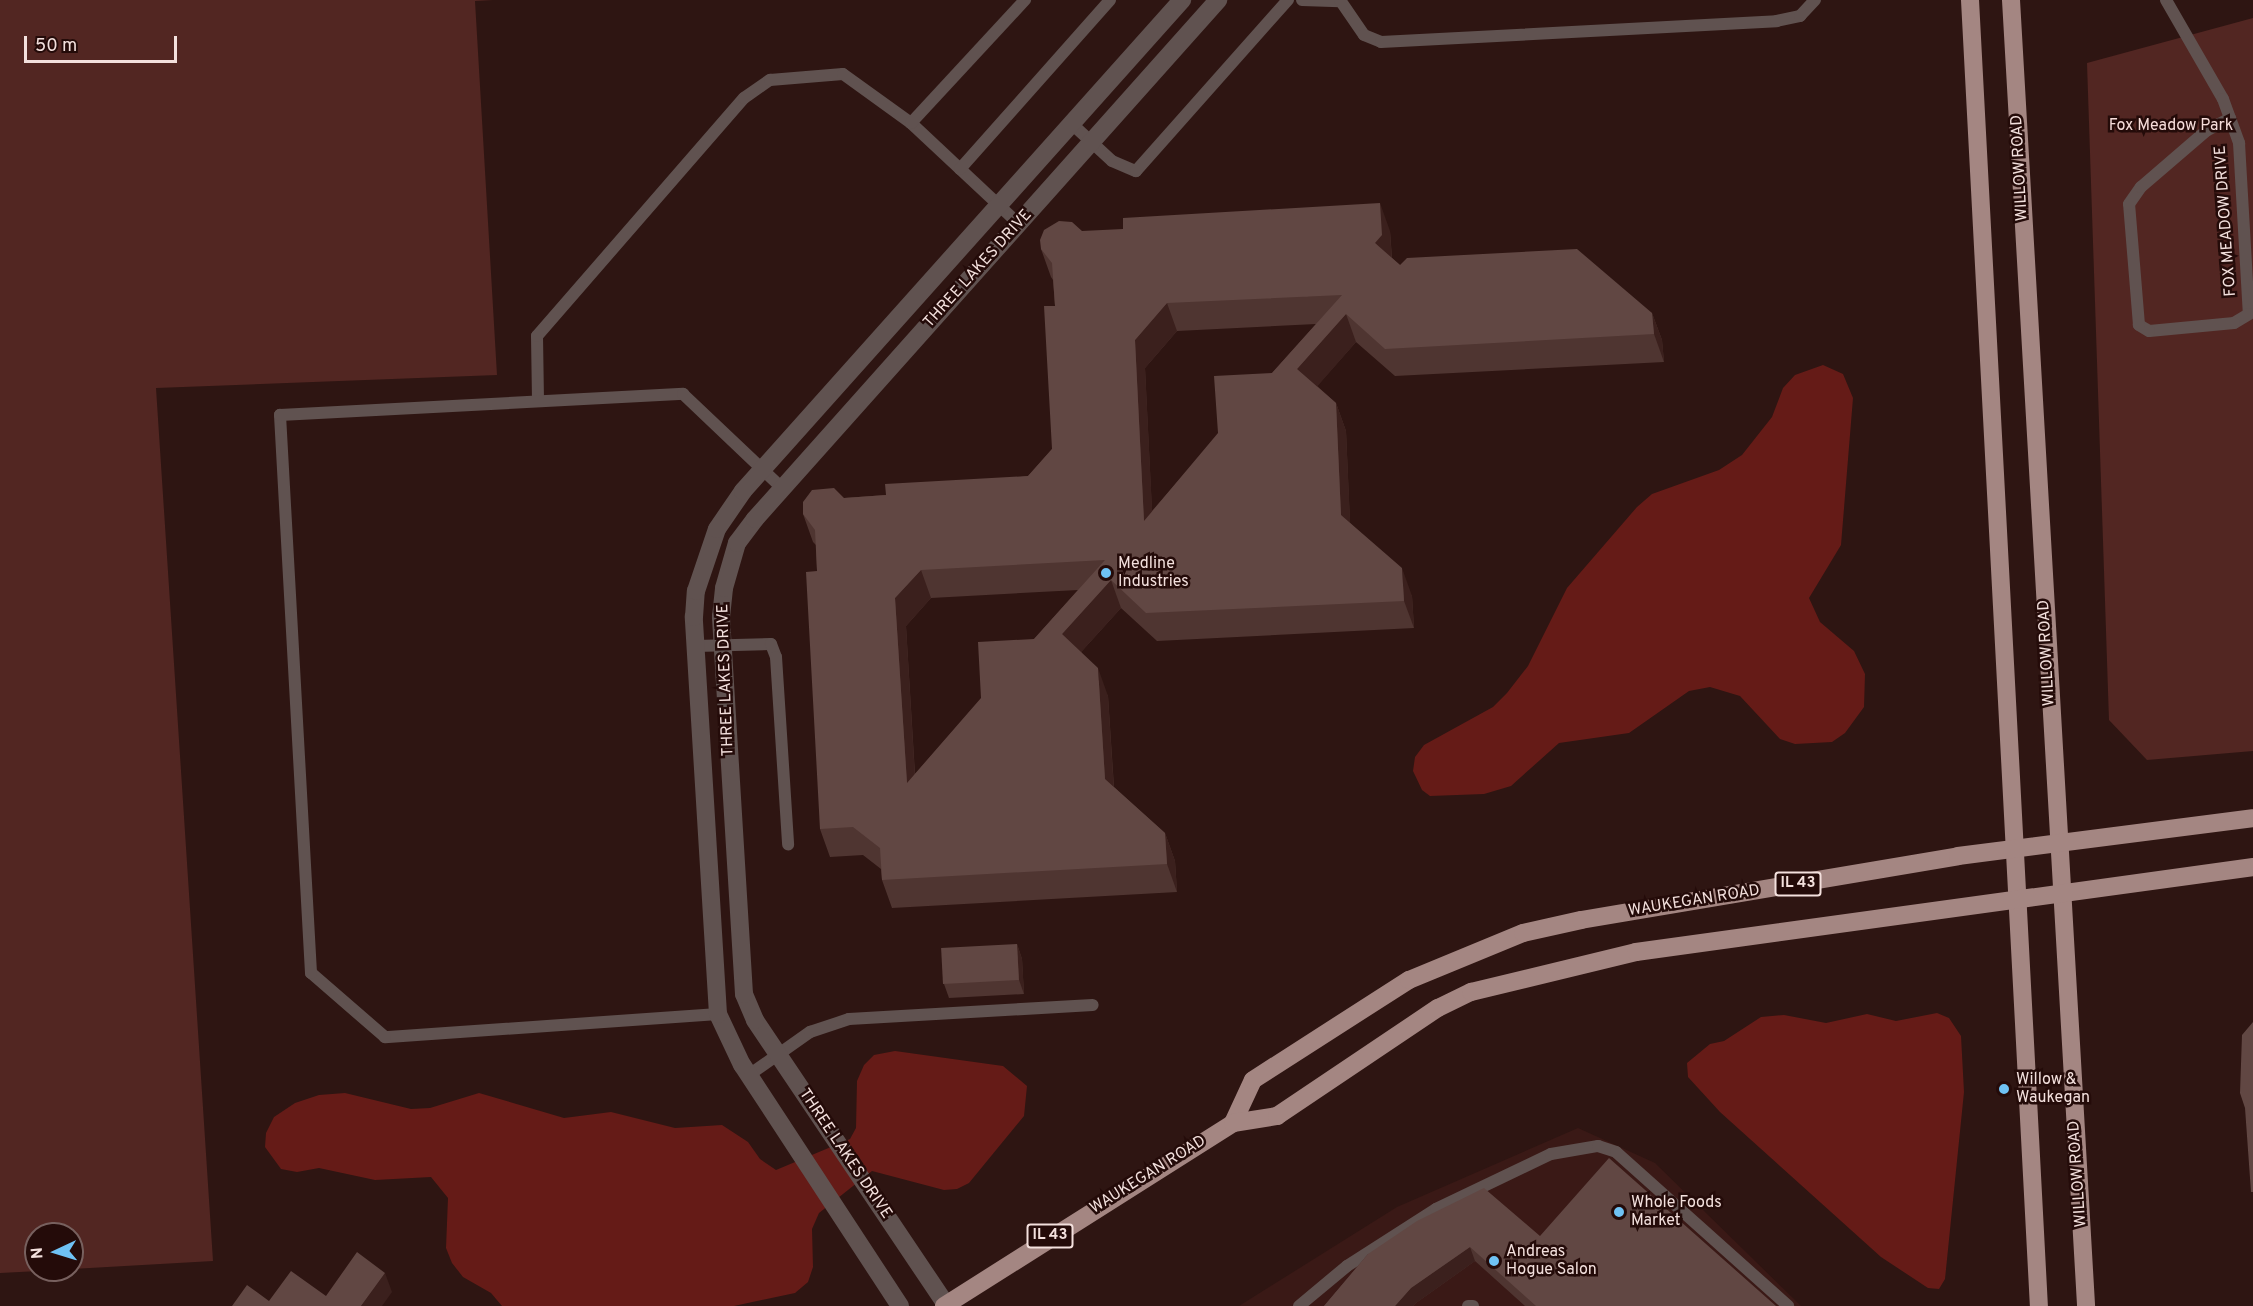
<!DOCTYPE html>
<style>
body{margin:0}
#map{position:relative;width:2253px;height:1306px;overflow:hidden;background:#2e1512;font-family:Overpass,sans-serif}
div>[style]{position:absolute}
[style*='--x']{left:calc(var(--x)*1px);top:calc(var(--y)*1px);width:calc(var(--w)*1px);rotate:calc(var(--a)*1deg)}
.built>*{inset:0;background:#3a1916}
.green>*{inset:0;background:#522622}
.water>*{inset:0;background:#651b17}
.lane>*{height:12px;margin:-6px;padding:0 6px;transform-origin:6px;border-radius:6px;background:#605250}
.street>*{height:18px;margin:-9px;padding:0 9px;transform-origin:9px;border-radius:9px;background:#605250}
.primary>*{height:18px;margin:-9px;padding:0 9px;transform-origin:9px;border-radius:9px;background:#a48682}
.wall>*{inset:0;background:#4f3531}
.shaded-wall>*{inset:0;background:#3b201d}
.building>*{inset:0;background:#614743;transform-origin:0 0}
.dots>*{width:16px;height:16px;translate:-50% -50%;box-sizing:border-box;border:3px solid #240b09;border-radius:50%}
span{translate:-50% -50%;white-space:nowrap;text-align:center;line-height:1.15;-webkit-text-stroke:5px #240b09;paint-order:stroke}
.shield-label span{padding:2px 4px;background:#240b09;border:2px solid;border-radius:4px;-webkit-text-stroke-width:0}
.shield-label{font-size:15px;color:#f3e0dd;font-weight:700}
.park-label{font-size:16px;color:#f6ddda}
.street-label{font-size:16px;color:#f3e0dd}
.poi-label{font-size:16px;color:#f3e0dd}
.left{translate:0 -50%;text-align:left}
.north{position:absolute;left:24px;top:1222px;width:60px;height:60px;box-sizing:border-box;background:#240b09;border:2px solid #77605e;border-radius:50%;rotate:266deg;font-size:16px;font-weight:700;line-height:24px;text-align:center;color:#f3e0dd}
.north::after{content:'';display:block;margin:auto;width:21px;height:27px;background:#6fc2f4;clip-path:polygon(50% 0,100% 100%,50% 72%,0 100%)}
.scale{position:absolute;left:24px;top:36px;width:153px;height:27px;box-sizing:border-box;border:3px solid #f3e0dd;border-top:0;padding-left:8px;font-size:18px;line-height:21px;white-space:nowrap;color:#f3e0dd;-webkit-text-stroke:4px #240b09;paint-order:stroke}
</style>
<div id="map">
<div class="built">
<i style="clip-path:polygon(1578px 1128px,1655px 1163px,1801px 1306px,1239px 1306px,1397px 1207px)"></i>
</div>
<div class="green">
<i style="clip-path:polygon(0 0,493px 0,475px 1px,497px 375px,156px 388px,213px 1261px,72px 1269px,72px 1234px,36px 1234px,36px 1270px,58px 1270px,0 1273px)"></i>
<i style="clip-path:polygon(2253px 18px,2253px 751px,2147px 760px,2109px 720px,2087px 63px)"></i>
</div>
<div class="water">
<i style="clip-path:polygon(1823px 365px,1843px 374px,1853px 398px,1841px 545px,1809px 598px,1820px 622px,1854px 651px,1865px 674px,1864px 707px,1845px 733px,1832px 742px,1795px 744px,1780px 739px,1740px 696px,1710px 687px,1689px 691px,1629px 733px,1559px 743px,1511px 786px,1484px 794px,1430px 796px,1422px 790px,1413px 771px,1415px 757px,1424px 745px,1493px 707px,1507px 693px,1528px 666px,1567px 588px,1637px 507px,1652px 494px,1719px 470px,1742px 455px,1772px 417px,1783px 388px,1795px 375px)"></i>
<i style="clip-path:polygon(1937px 1013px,1949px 1018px,1961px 1036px,1964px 1092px,1945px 1279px,1939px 1289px,1928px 1288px,1881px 1257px,1720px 1112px,1688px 1077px,1687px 1063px,1710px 1044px,1724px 1041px,1761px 1017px,1784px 1015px,1826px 1023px,1867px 1014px,1896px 1021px)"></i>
<i style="clip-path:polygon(895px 1051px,1003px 1066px,1027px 1086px,1024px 1116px,969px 1183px,957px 1189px,944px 1190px,872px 1171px,819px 1213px,812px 1229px,813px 1267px,808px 1282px,795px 1293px,734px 1306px,502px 1306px,491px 1293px,463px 1277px,452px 1263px,446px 1248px,448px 1198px,431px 1177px,375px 1180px,319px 1168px,297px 1172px,281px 1169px,265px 1147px,266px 1133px,274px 1117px,295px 1103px,319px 1095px,345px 1093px,411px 1109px,430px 1108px,479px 1093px,564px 1118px,611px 1112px,675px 1128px,722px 1125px,748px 1142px,760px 1159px,776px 1170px,850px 1139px,856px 1128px,857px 1081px,864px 1065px,874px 1055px)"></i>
</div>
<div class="lane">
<i style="--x:1302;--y:0;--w:38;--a:2"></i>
<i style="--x:1340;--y:0;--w:42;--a:55.6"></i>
<i style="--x:1364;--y:35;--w:18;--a:22"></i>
<i style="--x:1381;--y:42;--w:396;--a:-3"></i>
<i style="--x:1776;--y:21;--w:25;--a:-12"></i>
<i style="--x:1800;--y:16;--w:22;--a:-47"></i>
<i style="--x:2166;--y:0;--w:114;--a:60.1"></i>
<i style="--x:2223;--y:99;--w:20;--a:70"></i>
<i style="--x:2230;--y:118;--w:27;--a:70"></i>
<i style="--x:2239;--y:143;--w:171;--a:86.7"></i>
<i style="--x:2249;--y:314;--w:17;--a:149"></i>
<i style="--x:2234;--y:323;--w:85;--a:174.6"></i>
<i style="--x:2149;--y:331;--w:12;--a:-149"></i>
<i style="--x:2139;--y:325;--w:121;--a:-94.7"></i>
<i style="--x:2129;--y:204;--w:21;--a:-55"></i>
<i style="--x:2141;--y:187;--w:86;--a:-40.7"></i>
<i style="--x:2206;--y:131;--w:27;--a:-28"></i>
<i style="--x:911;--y:123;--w:148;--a:43.1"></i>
<i style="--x:1072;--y:124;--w:54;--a:42.8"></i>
<i style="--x:1112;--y:161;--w:26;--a:23"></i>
<i style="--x:1136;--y:171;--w:229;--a:-48.4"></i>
<i style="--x:960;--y:169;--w:226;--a:-48.4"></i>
<i style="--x:538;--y:400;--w:64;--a:-90.9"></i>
<i style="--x:537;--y:336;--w:315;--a:-49"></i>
<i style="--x:744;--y:98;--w:32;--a:-35"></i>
<i style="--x:770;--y:80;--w:73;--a:-4.7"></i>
<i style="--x:843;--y:74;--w:84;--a:35.8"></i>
<i style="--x:911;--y:123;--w:168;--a:-47.2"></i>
<i style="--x:696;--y:646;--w:75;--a:-1.5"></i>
<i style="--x:771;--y:644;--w:14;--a:69"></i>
<i style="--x:776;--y:657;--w:188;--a:86.3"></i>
<i style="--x:718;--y:1014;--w:334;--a:176"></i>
<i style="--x:385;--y:1037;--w:98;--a:-139.1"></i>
<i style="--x:311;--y:973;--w:559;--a:-93.18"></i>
<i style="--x:280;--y:415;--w:404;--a:-3"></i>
<i style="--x:683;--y:394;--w:137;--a:43.5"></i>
<i style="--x:749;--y:1075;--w:75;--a:-35.2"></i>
<i style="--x:810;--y:1032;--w:41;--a:-18.4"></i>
<i style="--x:849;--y:1019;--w:244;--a:-3.3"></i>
<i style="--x:1299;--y:1306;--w:62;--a:-39.8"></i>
<i style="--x:1347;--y:1266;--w:106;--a:-32.6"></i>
<i style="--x:1436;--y:1209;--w:127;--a:-25.6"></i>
<i style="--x:1551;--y:1154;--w:48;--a:-9.7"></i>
<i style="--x:1598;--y:1146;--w:19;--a:18"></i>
<i style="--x:1616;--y:1152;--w:231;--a:41.8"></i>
<i style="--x:1468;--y:1306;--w:5;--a:0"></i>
</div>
<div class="street">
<i style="--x:900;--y:1306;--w:288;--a:-123.2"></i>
<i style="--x:742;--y:1065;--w:56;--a:-115.2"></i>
<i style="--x:718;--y:1014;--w:398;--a:-93.5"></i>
<i style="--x:694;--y:617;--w:26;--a:-86"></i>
<i style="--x:696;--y:591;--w:65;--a:-71.3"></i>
<i style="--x:717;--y:529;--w:46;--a:-55.6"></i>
<i style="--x:743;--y:491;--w:659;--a:-48.2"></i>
<i style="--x:947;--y:1306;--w:344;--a:-123.9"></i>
<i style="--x:755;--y:1020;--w:28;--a:-113"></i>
<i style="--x:744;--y:994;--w:378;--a:-93.5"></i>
<i style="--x:721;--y:617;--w:29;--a:-84"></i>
<i style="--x:724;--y:588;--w:47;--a:-73.9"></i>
<i style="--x:737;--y:543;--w:30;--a:-53"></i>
<i style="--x:755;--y:519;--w:696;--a:-48.26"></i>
</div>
<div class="primary">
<i style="--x:1970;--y:0;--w:1308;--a:86.98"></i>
<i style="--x:2011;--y:0;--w:1308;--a:86.71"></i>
<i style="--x:1233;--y:1123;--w:47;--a:-65.1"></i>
<i style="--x:1253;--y:1080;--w:185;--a:-32.7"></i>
<i style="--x:1409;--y:980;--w:123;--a:-22.4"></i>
<i style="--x:1523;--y:933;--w:59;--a:-12.6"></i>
<i style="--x:1581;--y:920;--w:382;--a:-9.6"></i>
<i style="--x:1958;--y:856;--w:297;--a:-7.3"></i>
<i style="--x:944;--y:1306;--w:342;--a:-32.3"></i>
<i style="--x:1233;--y:1123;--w:45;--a:-9"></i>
<i style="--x:1277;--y:1116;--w:194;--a:-33.9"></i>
<i style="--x:1438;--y:1008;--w:37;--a:-26"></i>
<i style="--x:1471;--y:992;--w:170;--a:-13.6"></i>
<i style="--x:1636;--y:952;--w:623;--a:-7.84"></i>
</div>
<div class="wall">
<i style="clip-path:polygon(evenodd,1082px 231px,1390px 231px,1392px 258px,1400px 265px,1652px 313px,1662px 340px,1664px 362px,1395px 376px,1356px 342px,1317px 386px,1336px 403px,1346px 431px,1350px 523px,1412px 596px,1414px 628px,1157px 641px,1121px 608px,1081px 652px,1108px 696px,1114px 787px,1165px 833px,1175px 861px,1177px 892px,892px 908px,882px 880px,881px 869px,863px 855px,830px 857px,820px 829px,817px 571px,816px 545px,813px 542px,803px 514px,844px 498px,886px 495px,1028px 476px,1052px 449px,1055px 306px,1053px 280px,1051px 277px,1041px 249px,1082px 231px,1316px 324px,1272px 373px,1152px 511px,1145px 368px,1177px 331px,1316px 324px,1082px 231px,1078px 590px,1034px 639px,915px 774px,906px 626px,931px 598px,1078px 590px)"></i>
<i style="clip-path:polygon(1017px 944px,1022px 959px,1024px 994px,949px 998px,944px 984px)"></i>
<i style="clip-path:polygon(1540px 1236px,1776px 1306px,1525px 1306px,1475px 1261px,1416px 1303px,1413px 1306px,1324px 1306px,1368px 1254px)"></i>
</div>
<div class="shaded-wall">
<i style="clip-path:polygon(1380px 203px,1390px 231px,1392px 262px,1375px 243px)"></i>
<i style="clip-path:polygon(1167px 303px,1177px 331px,1145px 368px,1154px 548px,1144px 521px,1135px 340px)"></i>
<i style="clip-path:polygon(1652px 313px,1662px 340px,1664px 362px,1654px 334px)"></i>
<i style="clip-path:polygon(1346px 314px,1356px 342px,1308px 397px,1297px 369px)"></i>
<i style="clip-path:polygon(1336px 403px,1346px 431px,1351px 542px,1341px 515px)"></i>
<i style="clip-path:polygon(1402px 568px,1412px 596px,1414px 628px,1404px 601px)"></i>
<i style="clip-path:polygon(921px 570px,931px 598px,906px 626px,917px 811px,907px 783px,895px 598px)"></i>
<i style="clip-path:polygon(1111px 580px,1121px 608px,1072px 662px,1062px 634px)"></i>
<i style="clip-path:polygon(1098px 668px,1108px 696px,1115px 807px,1105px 779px)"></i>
<i style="clip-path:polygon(1165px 833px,1175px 861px,1177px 892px,1167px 864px)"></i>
<i style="clip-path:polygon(1017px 944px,1022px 959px,1024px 994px,1019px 980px)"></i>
<i style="clip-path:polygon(1470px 1247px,1475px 1261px,1416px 1303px,1413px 1306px,1395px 1306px,1411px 1288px)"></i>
<i style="clip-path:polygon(385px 1273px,392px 1292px,382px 1306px,361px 1306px)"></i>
</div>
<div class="building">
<i style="clip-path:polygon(evenodd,1380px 203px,1382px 235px,1375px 243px,1400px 265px,1407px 258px,1577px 249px,1652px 313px,1654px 334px,1385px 349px,1346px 314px,1297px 369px,1336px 403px,1341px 515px,1402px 568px,1404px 601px,1146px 613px,1111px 580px,1062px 634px,1098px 668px,1105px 779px,1165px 833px,1167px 864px,882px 880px,880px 848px,853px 827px,820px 829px,806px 572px,817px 571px,815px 530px,803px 514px,803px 502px,812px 490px,834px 488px,844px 498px,886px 495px,885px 484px,1028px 476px,1052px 449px,1044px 306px,1055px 306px,1052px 263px,1041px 249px,1040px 240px,1044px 230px,1059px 221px,1072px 222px,1082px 231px,1123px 229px,1123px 218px,1380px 203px,1342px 295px,1272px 373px,1214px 376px,1218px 433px,1144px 521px,1135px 340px,1167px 303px,1342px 295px,1380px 203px,1105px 560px,1034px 639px,978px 642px,981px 698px,907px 783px,895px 598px,921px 570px,1105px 560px)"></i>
<i style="left:1017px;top:944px;width:36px;height:76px;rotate:87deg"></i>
<i style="clip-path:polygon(2253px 1022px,2253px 1192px,2251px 1192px,2245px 1108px,2240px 1093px,2242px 1035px)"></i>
<i style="clip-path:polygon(1609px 1158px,1776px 1306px,1536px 1306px,1470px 1247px,1411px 1288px,1395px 1306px,1324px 1306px,1368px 1254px,1417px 1221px,1484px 1188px,1540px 1236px)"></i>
<i style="clip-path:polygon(357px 1252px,385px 1273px,361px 1306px,232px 1306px,247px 1285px,269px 1301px,291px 1271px,326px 1296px)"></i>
</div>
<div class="dots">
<i style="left:1106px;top:573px;background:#6fc2f4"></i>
<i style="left:2004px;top:1089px;background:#6fc2f4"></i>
<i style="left:1619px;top:1212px;background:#6fc2f4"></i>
<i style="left:1494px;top:1261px;background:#6fc2f4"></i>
</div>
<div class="shield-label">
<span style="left:1798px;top:884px">IL 43</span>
<span style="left:1050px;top:1236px">IL 43</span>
</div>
<div class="park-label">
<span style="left:2171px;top:126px">Fox Meadow Park</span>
</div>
<div class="street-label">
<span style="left:2020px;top:168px;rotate:-93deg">WILLOW ROAD</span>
<span style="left:2226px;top:221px;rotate:-94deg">FOX MEADOW DRIVE</span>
<span style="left:978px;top:269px;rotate:-48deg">THREE LAKES DRIVE</span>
<span style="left:2047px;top:653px;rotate:-93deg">WILLOW ROAD</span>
<span style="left:726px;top:680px;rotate:-92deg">THREE LAKES DRIVE</span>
<span style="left:1694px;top:901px;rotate:-9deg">WAUKEGAN ROAD</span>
<span style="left:845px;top:1154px;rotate:56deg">THREE LAKES DRIVE</span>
<span style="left:2078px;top:1174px;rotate:-94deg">WILLOW ROAD</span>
<span style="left:1148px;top:1175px;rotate:-32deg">WAUKEGAN ROAD</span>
</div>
<div class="poi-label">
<span class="left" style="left:1118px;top:573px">Medline<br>Industries</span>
<span class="left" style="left:2016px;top:1089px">Willow &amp;<br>Waukegan</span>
<span class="left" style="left:1631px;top:1212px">Whole Foods<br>Market</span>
<span class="left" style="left:1506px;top:1261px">Andreas<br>Hogue Salon</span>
</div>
<div class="north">N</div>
<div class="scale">50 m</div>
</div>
